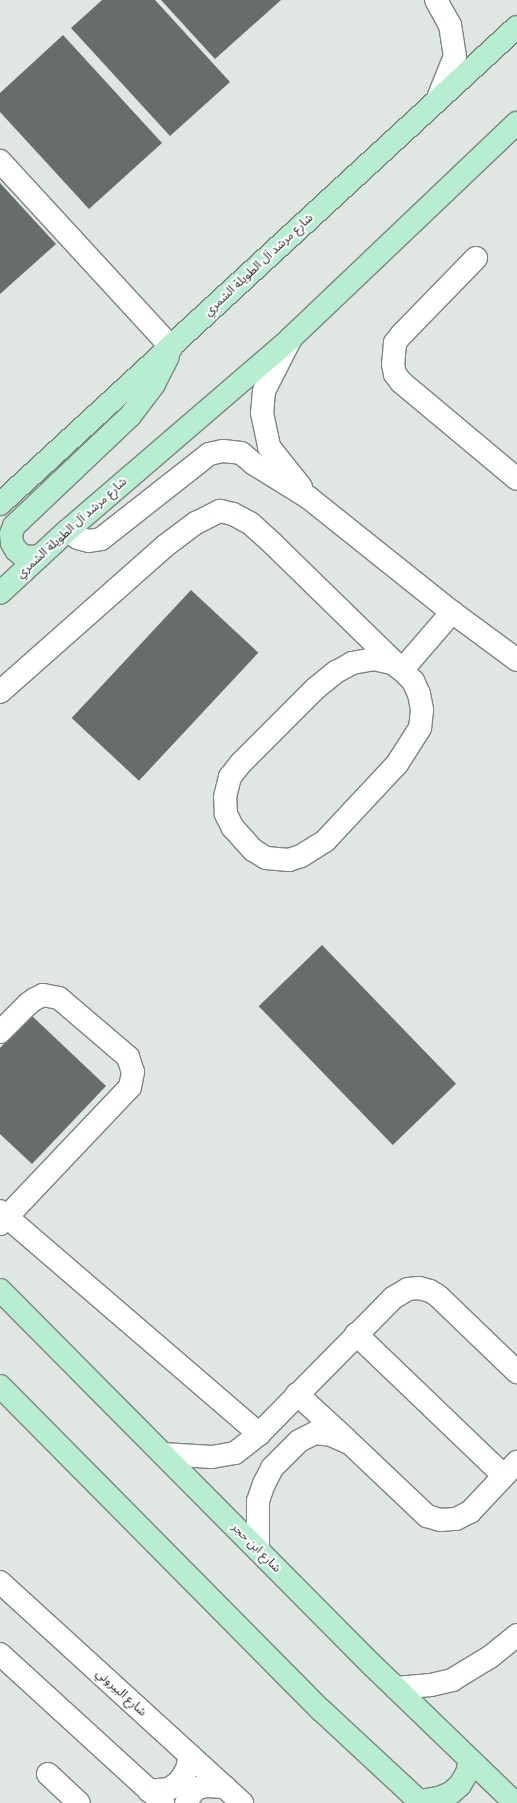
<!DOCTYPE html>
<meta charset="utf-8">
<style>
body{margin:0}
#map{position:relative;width:517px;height:1803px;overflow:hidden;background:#e0e7e3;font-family:"Nunito Sans","Noto Sans Arabic",sans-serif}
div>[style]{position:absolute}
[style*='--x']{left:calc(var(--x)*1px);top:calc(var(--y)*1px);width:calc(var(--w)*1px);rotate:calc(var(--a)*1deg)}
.building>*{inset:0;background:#676d69;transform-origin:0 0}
.roads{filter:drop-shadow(1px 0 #7e8581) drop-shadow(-1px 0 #7e8581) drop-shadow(0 1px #7e8581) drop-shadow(0 -1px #7e8581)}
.minor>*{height:22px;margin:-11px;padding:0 11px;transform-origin:11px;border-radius:11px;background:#fff}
.major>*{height:22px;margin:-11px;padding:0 11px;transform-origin:11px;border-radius:11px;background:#b7eed1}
span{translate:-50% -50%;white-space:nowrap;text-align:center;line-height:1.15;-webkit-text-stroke:4px #fff;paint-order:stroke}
.street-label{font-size:12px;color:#222523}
</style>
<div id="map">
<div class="building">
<i style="clip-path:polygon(102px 0,155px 0,230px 82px,170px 136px,71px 28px)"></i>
<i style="clip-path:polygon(161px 0,281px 0,215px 59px)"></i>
<i style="clip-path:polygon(63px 35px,162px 143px,89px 209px,0 112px,0 93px)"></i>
<i style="clip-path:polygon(0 183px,56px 244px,0 294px)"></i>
<i style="left:191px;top:590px;width:92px;height:175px;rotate:43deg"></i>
<i style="left:322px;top:945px;width:193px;height:88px;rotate:46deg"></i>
<i style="clip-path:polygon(31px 1015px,106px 1086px,32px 1164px,0 1134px,0 1048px)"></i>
</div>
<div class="roads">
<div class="minor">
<i style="--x:436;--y:0;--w:29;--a:61"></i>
<i style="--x:450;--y:25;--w:31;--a:81"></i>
<i style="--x:455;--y:56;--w:45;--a:112"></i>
<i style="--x:0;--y:161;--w:253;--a:47.4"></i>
<i style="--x:476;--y:258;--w:107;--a:134.2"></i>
<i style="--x:401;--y:335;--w:10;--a:127"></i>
<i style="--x:395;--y:343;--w:21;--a:95"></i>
<i style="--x:393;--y:364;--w:10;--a:79"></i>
<i style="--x:395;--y:374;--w:10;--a:53"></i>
<i style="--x:401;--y:382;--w:151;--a:39.9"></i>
<i style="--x:291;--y:338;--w:59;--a:117"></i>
<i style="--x:264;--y:391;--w:22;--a:95"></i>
<i style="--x:262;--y:413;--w:35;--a:78"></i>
<i style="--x:269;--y:447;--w:51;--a:51.3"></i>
<i style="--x:67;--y:531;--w:13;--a:32"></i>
<i style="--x:78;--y:538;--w:11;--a:15"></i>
<i style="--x:89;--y:541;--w:12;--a:-9"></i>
<i style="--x:101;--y:539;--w:137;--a:-38.2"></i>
<i style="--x:209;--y:454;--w:14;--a:-12"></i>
<i style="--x:223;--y:451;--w:18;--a:6"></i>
<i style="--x:241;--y:453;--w:17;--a:40"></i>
<i style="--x:254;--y:464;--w:65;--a:31.7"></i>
<i style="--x:309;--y:498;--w:183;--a:38.6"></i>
<i style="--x:452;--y:612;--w:81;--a:36.4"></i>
<i style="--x:402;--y:670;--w:77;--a:-49.2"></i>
<i style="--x:0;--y:692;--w:220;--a:-41.5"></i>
<i style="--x:165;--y:546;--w:39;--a:-37"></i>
<i style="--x:196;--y:523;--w:27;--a:-27"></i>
<i style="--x:220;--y:511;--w:13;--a:13"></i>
<i style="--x:233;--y:514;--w:19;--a:28"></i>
<i style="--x:250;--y:523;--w:30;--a:42"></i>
<i style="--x:272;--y:543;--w:182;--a:44.3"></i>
<i style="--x:402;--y:670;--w:16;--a:45"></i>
<i style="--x:413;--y:681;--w:14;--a:65"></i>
<i style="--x:419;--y:694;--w:16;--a:79"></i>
<i style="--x:422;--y:710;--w:18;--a:96"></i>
<i style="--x:420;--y:728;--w:43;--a:122.6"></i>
<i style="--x:397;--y:764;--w:105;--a:133.1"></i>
<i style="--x:325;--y:841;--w:28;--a:148"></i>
<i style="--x:301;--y:856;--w:13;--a:162"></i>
<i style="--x:289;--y:860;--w:23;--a:-175"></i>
<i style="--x:266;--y:858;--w:15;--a:-148"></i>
<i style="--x:253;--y:850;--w:30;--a:-132"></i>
<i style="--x:233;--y:828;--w:16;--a:-117"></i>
<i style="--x:226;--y:814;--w:17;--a:-93"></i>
<i style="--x:225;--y:797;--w:21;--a:-76"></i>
<i style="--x:230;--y:777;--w:18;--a:-52"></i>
<i style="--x:241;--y:763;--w:106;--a:-45"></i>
<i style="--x:316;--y:688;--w:26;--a:-39"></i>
<i style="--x:336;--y:672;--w:18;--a:-29"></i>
<i style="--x:352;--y:663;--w:22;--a:-10"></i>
<i style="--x:374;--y:659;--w:18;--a:13"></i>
<i style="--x:392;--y:663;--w:12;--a:35"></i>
<i style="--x:0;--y:1032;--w:40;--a:-45"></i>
<i style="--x:28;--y:1004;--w:9;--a:-36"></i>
<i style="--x:35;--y:999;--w:9;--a:-27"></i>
<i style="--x:43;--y:995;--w:16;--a:11"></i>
<i style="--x:59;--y:998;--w:91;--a:40.5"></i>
<i style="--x:128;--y:1057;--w:16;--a:72"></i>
<i style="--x:133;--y:1072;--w:15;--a:101"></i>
<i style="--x:130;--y:1087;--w:189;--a:133.5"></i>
<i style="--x:0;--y:1211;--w:342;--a:40.7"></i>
<i style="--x:356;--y:1334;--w:205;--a:43.8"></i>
<i style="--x:297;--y:1394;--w:67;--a:42.6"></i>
<i style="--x:163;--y:1454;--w:49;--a:3.5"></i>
<i style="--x:212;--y:1457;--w:23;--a:-10"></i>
<i style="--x:235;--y:1453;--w:31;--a:-38"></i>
<i style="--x:259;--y:1434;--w:191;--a:-45.4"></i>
<i style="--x:393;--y:1298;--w:17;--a:-31"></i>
<i style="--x:408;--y:1289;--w:11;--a:-5"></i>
<i style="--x:419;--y:1288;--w:11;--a:15"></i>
<i style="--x:430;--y:1291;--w:9;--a:32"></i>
<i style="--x:438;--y:1296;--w:110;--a:43.9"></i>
<i style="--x:258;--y:1550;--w:49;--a:-90"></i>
<i style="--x:258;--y:1501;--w:18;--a:-71"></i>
<i style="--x:264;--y:1484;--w:18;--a:-63"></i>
<i style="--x:272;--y:1468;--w:38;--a:-45"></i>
<i style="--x:299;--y:1441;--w:18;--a:-27"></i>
<i style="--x:315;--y:1433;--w:16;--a:7"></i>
<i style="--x:331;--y:1435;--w:22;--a:24"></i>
<i style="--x:351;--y:1444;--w:105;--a:43.5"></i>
<i style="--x:427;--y:1516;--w:14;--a:17"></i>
<i style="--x:440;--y:1520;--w:16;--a:-4"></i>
<i style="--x:456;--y:1519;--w:16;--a:-27"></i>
<i style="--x:470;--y:1512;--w:69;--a:-46.8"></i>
<i style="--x:0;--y:1582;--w:328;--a:42.4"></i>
<i style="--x:0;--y:1654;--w:221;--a:42.4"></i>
<i style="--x:396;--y:1688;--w:35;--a:-5"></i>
<i style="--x:431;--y:1685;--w:22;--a:-13"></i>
<i style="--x:452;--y:1680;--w:44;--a:-31.2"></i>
<i style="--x:490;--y:1657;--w:35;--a:-39"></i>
<i style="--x:48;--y:1774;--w:42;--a:43.1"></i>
<i style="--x:149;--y:1791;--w:20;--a:-6"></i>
<i style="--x:169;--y:1789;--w:12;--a:-35"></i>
<i style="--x:179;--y:1782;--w:15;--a:-58"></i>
<i style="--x:187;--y:1769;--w:14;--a:-78"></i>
<i style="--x:186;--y:1803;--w:13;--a:-58"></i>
<i style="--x:193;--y:1792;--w:6;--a:-39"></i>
<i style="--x:198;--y:1788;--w:8;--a:-14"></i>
<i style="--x:206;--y:1786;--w:19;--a:3"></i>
</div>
<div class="major">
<i style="--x:0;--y:504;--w:703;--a:-42.7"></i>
<i style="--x:40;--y:556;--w:8;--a:173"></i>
<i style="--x:32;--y:557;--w:9;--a:-174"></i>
<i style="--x:23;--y:556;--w:9;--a:-139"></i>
<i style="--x:16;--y:550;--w:8;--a:-120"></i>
<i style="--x:12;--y:543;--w:9;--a:-96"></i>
<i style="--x:11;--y:534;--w:9;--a:-69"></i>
<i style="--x:14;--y:526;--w:160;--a:-43.5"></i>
<i style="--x:130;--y:416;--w:40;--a:-53"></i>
<i style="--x:154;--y:384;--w:31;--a:-63"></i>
<i style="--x:0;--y:593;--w:91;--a:-42.8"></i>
<i style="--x:67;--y:531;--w:296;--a:-40.7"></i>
<i style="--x:291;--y:338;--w:312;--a:-43.6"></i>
<i style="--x:0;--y:1290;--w:525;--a:45.23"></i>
<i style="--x:370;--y:1663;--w:202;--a:44"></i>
<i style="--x:0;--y:1386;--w:456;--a:45.3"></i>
<i style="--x:321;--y:1710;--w:137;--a:42.9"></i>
<i style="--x:419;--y:1801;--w:20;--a:-9"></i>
<i style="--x:439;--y:1798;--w:13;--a:-23"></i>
<i style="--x:451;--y:1793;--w:12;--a:-42"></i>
<i style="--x:460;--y:1785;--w:14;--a:-60"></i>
<i style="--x:467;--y:1773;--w:13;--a:-77"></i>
</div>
</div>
<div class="street-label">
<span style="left:259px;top:265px;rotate:-43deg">شارع مرشد آل الطويلة الشمري</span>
<span style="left:72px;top:528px;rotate:-42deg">شارع مرشد آل الطويلة الشمري</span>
<span style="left:256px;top:1548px;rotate:45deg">شارع ابن حجر</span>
<span style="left:121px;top:1693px;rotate:42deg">شارع البيروني</span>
</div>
</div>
